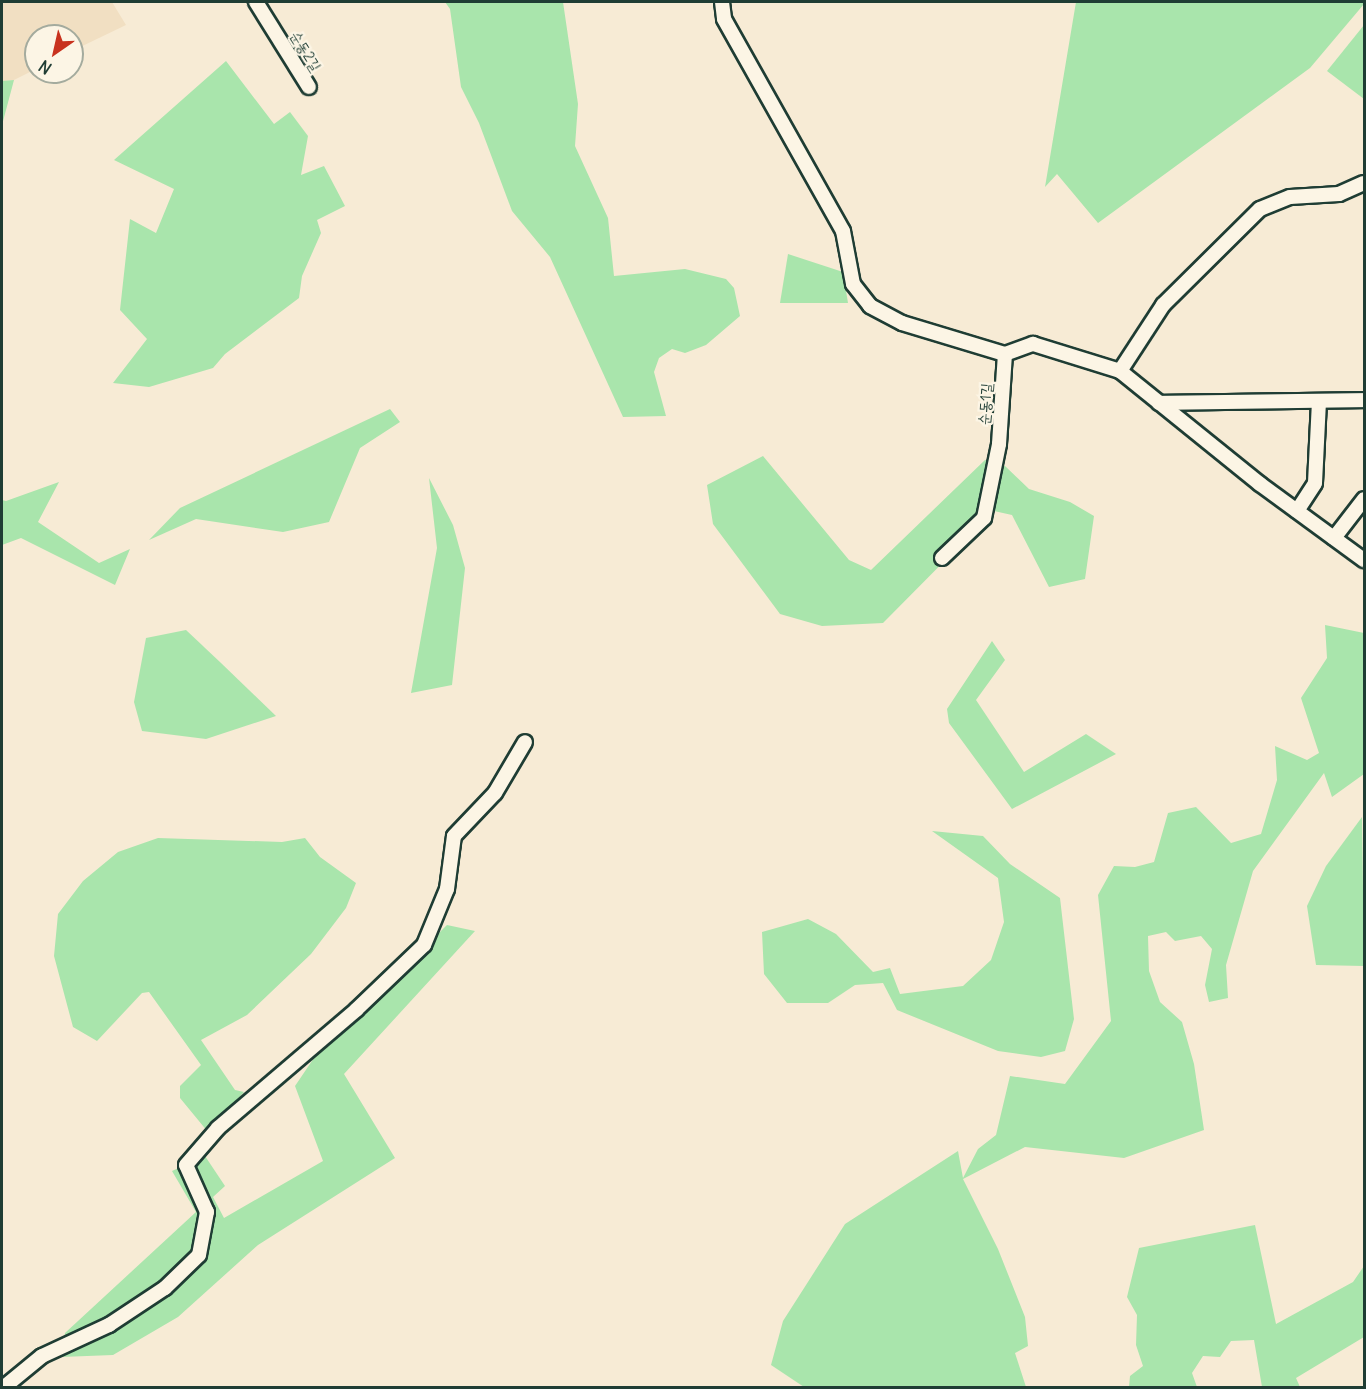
<!DOCTYPE html>
<meta charset="utf-8">
<style>
body{margin:0}
#map{position:relative;width:1366px;height:1389px;overflow:hidden;background:#f7ebd5;font-family:Delius,"Poor Story",sans-serif}
div>[style]{position:absolute}
[style*='--x']{left:calc(var(--x)*1px);top:calc(var(--y)*1px);width:calc(var(--w)*1px);rotate:calc(var(--a)*1deg)}
.built>*{inset:0;background:#f1dfc2}
.green>*{inset:0;background:#a9e5ac}
.roads{filter:drop-shadow(2px 0 #1f3d34) drop-shadow(-2px 0 #1f3d34) drop-shadow(0 2px #1f3d34) drop-shadow(0 -2px #1f3d34)}
.street>*{height:14px;margin:-7px;padding:0 7px;transform-origin:7px;border-radius:7px;background:#fcf5e5}
span{translate:-50% -50%;white-space:nowrap;text-align:center;line-height:1.15;-webkit-text-stroke:4.5px #fcf5e5;paint-order:stroke}
.street-label{font-size:15px;color:#1f3d34}
.frame{position:absolute;inset:0;border:3px solid #1f3d34;pointer-events:none}
.north{position:absolute;left:24px;top:24px;width:60px;height:60px;box-sizing:border-box;background:#fcf5e5;border:2px solid #a4ab9e;border-radius:50%;rotate:214deg;font-size:16px;font-weight:700;line-height:24px;text-align:center;color:#1f3d34}
.north::after{content:'';display:block;margin:auto;width:21px;height:27px;background:#c8321e;clip-path:polygon(50% 0,100% 100%,50% 72%,0 100%)}
</style>
<div id="map">
<div class="built">
<i style="clip-path:polygon(2px 2px,112px 2px,126px 25px,72px 51px,72px 36px,36px 36px,36px 69px,14px 80px,2px 81px)"></i>
</div>
<div class="green">
<i style="clip-path:polygon(445px 2px,563px 2px,578px 104px,575px 146px,608px 218px,614px 276px,685px 269px,726px 279px,734px 288px,740px 316px,706px 345px,685px 353px,672px 349px,659px 358px,654px 372px,666px 416px,623px 417px,550px 257px,512px 211px,479px 123px,461px 87px,450px 9px)"></i>
<i style="clip-path:polygon(1076px 2px,1364px 2px,1364px 4px,1310px 68px,1098px 223px,1057px 174px,1045px 187px)"></i>
<i style="clip-path:polygon(1364px 25px,1364px 99px,1327px 71px)"></i>
<i style="clip-path:polygon(226px 61px,274px 124px,290px 112px,308px 136px,301px 175px,324px 166px,345px 206px,317px 220px,321px 233px,302px 276px,299px 298px,225px 354px,213px 368px,149px 387px,113px 383px,147px 339px,120px 310px,130px 219px,156px 233px,174px 189px,114px 160px)"></i>
<i style="clip-path:polygon(14px 80px,2px 125px,2px 81px)"></i>
<i style="clip-path:polygon(788px 254px,843px 272px,848px 303px,780px 303px)"></i>
<i style="clip-path:polygon(390px 409px,400px 422px,360px 448px,329px 522px,283px 532px,196px 519px,149px 540px,180px 508px)"></i>
<i style="clip-path:polygon(763px 456px,849px 560px,871px 570px,985px 460px,1005px 466px,1029px 489px,1070px 502px,1094px 516px,1085px 579px,1049px 587px,1012px 515px,994px 511px,883px 623px,822px 626px,780px 614px,713px 524px,707px 485px)"></i>
<i style="clip-path:polygon(429px 478px,453px 525px,465px 568px,452px 685px,411px 693px,437px 548px)"></i>
<i style="clip-path:polygon(59px 482px,38px 522px,99px 563px,130px 549px,115px 585px,21px 538px,2px 545px,2px 500px,6px 501px)"></i>
<i style="clip-path:polygon(1325px 625px,1364px 633px,1364px 774px,1332px 797px,1324px 773px,1253px 871px,1226px 965px,1228px 998px,1209px 1002px,1205px 985px,1212px 949px,1201px 936px,1175px 941px,1166px 932px,1148px 936px,1149px 971px,1160px 1002px,1182px 1022px,1194px 1064px,1204px 1130px,1124px 1158px,1025px 1147px,963px 1179px,998px 1249px,1025px 1317px,1028px 1346px,1015px 1353px,1026px 1387px,804px 1387px,771px 1365px,783px 1321px,845px 1224px,958px 1151px,963px 1178px,978px 1149px,996px 1135px,1010px 1076px,1065px 1084px,1111px 1021px,1098px 895px,1114px 866px,1135px 867px,1154px 862px,1168px 813px,1196px 807px,1231px 843px,1261px 834px,1277px 780px,1275px 746px,1307px 760px,1319px 753px,1301px 698px,1327px 658px)"></i>
<i style="clip-path:polygon(186px 630px,221px 663px,276px 716px,206px 739px,142px 731px,134px 702px,146px 638px)"></i>
<i style="clip-path:polygon(992px 641px,1005px 660px,976px 700px,1024px 772px,1086px 734px,1116px 754px,1012px 809px,949px 723px,947px 709px)"></i>
<i style="clip-path:polygon(1362px 817px,1364px 966px,1316px 965px,1307px 906px,1326px 866px)"></i>
<i style="clip-path:polygon(932px 831px,983px 836px,1010px 864px,1060px 898px,1074px 1019px,1065px 1051px,1041px 1057px,998px 1051px,897px 1010px,883px 983px,855px 985px,828px 1003px,787px 1003px,764px 974px,762px 932px,808px 919px,836px 934px,873px 972px,890px 968px,900px 994px,963px 986px,991px 960px,1004px 922px,998px 878px)"></i>
<i style="clip-path:polygon(158px 838px,282px 842px,305px 838px,320px 857px,356px 883px,346px 908px,311px 954px,247px 1015px,201px 1040px,235px 1090px,244px 1092px,208px 1132px,180px 1098px,180px 1086px,201px 1065px,149px 992px,142px 993px,97px 1041px,73px 1027px,54px 956px,58px 914px,83px 881px,118px 852px)"></i>
<i style="clip-path:polygon(447px 925px,475px 931px,344px 1074px,395px 1158px,258px 1245px,178px 1317px,113px 1355px,61px 1357px,65px 1333px,196px 1212px,172px 1171px,205px 1156px,225px 1186px,213px 1197px,224px 1218px,323px 1161px,295px 1086px,316px 1055px)"></i>
<i style="clip-path:polygon(1255px 1225px,1276px 1324px,1353px 1282px,1364px 1266px,1364px 1337px,1296px 1378px,1300px 1387px,1262px 1387px,1254px 1340px,1231px 1341px,1220px 1357px,1203px 1356px,1192px 1373px,1197px 1387px,1129px 1387px,1130px 1376px,1143px 1366px,1136px 1345px,1137px 1315px,1127px 1297px,1139px 1248px)"></i>
</div>
<div class="roads">
<div class="street">
<i style="--x:256;--y:2;--w:100;--a:58.1"></i>
<i style="--x:722;--y:2;--w:17;--a:83"></i>
<i style="--x:724;--y:19;--w:243;--a:60.7"></i>
<i style="--x:843;--y:231;--w:54;--a:79.3"></i>
<i style="--x:853;--y:284;--w:28;--a:52"></i>
<i style="--x:870;--y:306;--w:36;--a:28"></i>
<i style="--x:902;--y:323;--w:108;--a:16.8"></i>
<i style="--x:1120;--y:371;--w:79;--a:-56.9"></i>
<i style="--x:1163;--y:305;--w:136;--a:-44.7"></i>
<i style="--x:1260;--y:209;--w:32;--a:-22"></i>
<i style="--x:1290;--y:197;--w:49;--a:-3.5"></i>
<i style="--x:1339;--y:194;--w:27;--a:-24"></i>
<i style="--x:1159;--y:403;--w:205;--a:-0.8"></i>
<i style="--x:1297;--y:511;--w:33;--a:-57"></i>
<i style="--x:1315;--y:483;--w:81;--a:-87.2"></i>
<i style="--x:1334;--y:538;--w:49;--a:-52.4"></i>
<i style="--x:942;--y:558;--w:58;--a:-43.6"></i>
<i style="--x:984;--y:518;--w:76;--a:-78.5"></i>
<i style="--x:999;--y:444;--w:90;--a:-86.2"></i>
<i style="--x:1005;--y:354;--w:30;--a:-20"></i>
<i style="--x:1033;--y:344;--w:91;--a:17.2"></i>
<i style="--x:1120;--y:371;--w:180;--a:38.9"></i>
<i style="--x:1260;--y:484;--w:129;--a:36.2"></i>
<i style="--x:3;--y:1388;--w:50;--a:-39.4"></i>
<i style="--x:42;--y:1356;--w:74;--a:-24.8"></i>
<i style="--x:109;--y:1325;--w:67;--a:-33.5"></i>
<i style="--x:165;--y:1288;--w:47;--a:-44.1"></i>
<i style="--x:199;--y:1255;--w:44;--a:-79.5"></i>
<i style="--x:207;--y:1212;--w:51;--a:-114.1"></i>
<i style="--x:186;--y:1165;--w:49;--a:-49.1"></i>
<i style="--x:218;--y:1128;--w:182;--a:-40.5"></i>
<i style="--x:356;--y:1010;--w:94;--a:-43.7"></i>
<i style="--x:424;--y:945;--w:61;--a:-67.7"></i>
<i style="--x:447;--y:889;--w:53;--a:-82.5"></i>
<i style="--x:454;--y:836;--w:59;--a:-46.4"></i>
<i style="--x:495;--y:793;--w:59;--a:-59.5"></i>
</div>
</div>
<div class="street-label">
<span style="left:306px;top:51px;rotate:58deg">순동2길</span>
<span style="left:985px;top:404px;rotate:-86deg">순동1길</span>
</div>
<div class="frame"></div>
<div class="north">N</div>
</div>
